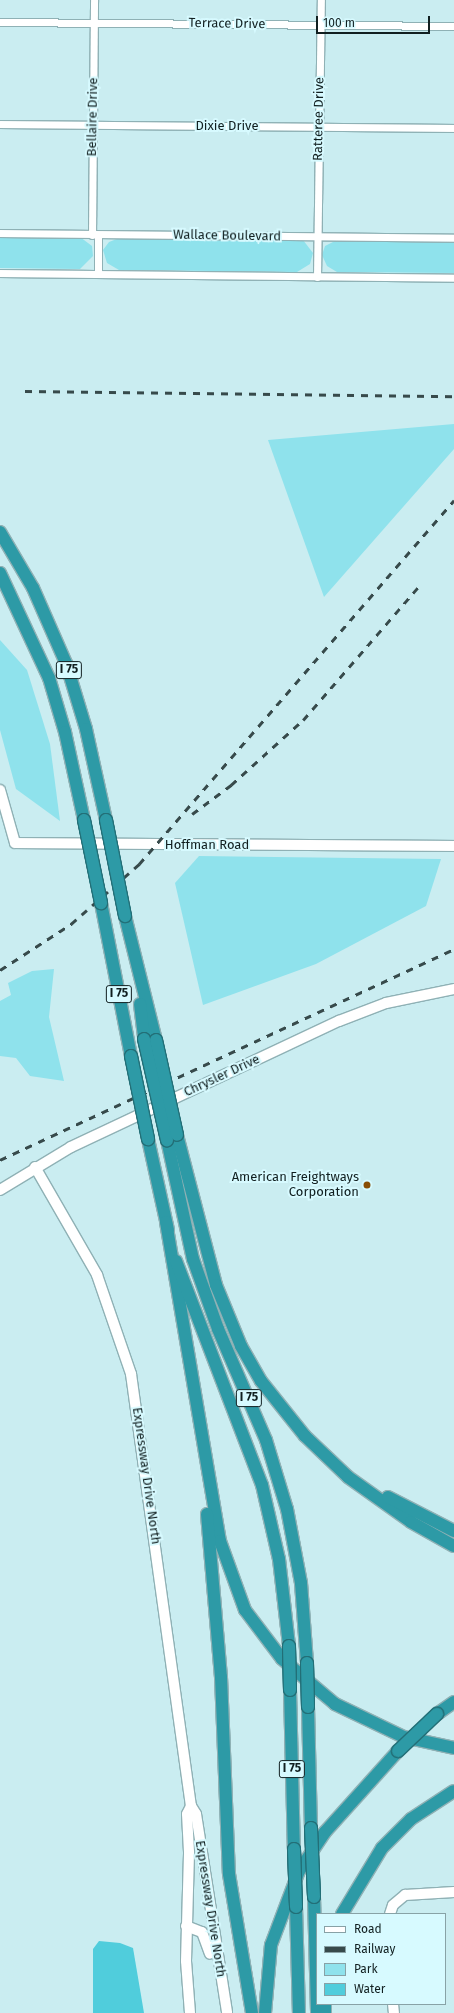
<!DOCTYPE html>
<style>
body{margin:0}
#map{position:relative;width:454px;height:2013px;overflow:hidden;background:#caedf1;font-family:"Fira Sans",sans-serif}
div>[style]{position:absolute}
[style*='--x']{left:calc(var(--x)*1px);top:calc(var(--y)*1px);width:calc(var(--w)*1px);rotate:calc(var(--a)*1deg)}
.green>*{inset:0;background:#8fe2ec}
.water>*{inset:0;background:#50cddc}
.roads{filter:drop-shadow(1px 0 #8fb1b5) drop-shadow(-1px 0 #8fb1b5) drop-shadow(0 1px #8fb1b5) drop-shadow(0 -1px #8fb1b5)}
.street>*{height:7px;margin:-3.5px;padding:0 3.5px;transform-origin:3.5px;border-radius:3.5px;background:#fff}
.secondary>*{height:10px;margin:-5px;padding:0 5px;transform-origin:5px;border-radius:5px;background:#fff}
.highway>*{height:12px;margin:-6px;padding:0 6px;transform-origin:6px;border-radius:6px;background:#2d9aa6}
.rail>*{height:2.5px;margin-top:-1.25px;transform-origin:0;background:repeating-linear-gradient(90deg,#374a4b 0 7px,transparent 0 14px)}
.bridges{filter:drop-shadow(1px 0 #236f77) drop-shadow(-1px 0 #236f77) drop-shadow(0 1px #236f77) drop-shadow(0 -1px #236f77)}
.highway-bridge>*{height:12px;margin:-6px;padding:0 6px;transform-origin:6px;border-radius:6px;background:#2d9aa6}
.dots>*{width:11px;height:11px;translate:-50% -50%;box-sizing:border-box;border:2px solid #d7faff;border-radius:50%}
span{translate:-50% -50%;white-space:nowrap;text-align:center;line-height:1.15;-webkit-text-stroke:4px #d7faff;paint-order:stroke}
.shield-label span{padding:1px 3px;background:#d7faff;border:1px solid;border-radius:3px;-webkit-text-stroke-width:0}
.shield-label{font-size:12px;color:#111f20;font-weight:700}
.street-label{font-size:13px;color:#111f20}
.poi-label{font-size:13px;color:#111f20}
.right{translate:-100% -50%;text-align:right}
.legend{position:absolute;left:316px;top:1913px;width:130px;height:92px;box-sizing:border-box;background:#d7faff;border:1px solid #88a2a6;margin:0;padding:5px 7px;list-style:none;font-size:12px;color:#111f20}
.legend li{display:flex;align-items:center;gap:8px;height:20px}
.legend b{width:20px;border:1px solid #88a2a6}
.scale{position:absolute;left:316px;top:16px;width:114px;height:18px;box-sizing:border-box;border:2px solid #111f20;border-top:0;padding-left:5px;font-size:12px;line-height:14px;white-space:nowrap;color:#111f20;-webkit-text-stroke:3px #d7faff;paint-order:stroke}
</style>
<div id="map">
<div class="green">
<i style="clip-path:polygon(0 236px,80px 237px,92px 246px,93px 256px,80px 269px,0 268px)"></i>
<i style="clip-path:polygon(122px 237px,303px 240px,313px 253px,310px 264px,297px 272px,119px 270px,107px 263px,103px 250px,109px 242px)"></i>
<i style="clip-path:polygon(335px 241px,454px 242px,454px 273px,337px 272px,327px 266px,322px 255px,325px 246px)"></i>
<i style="clip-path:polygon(454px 424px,454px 449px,324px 597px,268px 440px)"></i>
<i style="clip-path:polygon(0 640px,27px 670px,50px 744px,60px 821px,16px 789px,0 730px)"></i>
<i style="clip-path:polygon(199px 856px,441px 859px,426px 906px,316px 964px,203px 1005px,175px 883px)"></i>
<i style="clip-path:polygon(54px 969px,49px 1017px,64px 1081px,30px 1076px,16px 1058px,0 1056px,0 1001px,11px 995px,8px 983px,32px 971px)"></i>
</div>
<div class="water">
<i style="clip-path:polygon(99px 1941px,120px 1943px,133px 1948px,144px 2013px,93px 2013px,93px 1949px)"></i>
</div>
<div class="roads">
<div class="street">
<i style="--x:0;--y:22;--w:454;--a:0.5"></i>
<i style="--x:0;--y:124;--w:454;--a:0.5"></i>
<i style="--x:0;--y:233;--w:454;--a:0.6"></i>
<i style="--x:92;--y:235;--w:235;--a:-89.5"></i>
<i style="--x:0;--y:273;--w:454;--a:0.6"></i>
<i style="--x:98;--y:274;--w:39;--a:-90"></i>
<i style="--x:317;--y:277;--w:277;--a:-89.2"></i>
</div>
<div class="secondary">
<i style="--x:0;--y:790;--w:55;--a:74.2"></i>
<i style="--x:15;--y:843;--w:439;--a:0.4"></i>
<i style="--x:35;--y:1167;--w:125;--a:60.1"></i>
<i style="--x:97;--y:1275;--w:105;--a:71"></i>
<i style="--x:131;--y:1374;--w:436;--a:82.1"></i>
<i style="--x:191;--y:1806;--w:9;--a:58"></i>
<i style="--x:196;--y:1814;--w:201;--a:81.1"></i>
<i style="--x:0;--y:1190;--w:83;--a:-31.2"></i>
<i style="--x:71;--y:1147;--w:296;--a:-25.2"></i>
<i style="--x:339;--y:1021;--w:50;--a:-21"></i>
<i style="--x:386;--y:1003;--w:69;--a:-11.6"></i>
<i style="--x:390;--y:1914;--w:9;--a:-72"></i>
<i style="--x:393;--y:1905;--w:16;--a:-40"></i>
<i style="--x:405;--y:1895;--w:49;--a:-3.5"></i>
<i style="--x:186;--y:1926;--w:17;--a:21"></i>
<i style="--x:202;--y:1932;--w:23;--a:70"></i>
<i style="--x:393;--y:2004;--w:9;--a:84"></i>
<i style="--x:190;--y:2013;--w:52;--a:-94.4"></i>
<i style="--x:186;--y:1961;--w:109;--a:-88.4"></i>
<i style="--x:189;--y:1852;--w:38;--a:-93"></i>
<i style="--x:187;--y:1814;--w:9;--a:-63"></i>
</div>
<div class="highway">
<i style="--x:0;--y:532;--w:65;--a:59.5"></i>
<i style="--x:33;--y:588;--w:82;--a:66.3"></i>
<i style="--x:66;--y:663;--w:69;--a:73.1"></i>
<i style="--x:86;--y:729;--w:93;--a:77.6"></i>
<i style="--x:0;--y:573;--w:116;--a:65"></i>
<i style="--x:49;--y:678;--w:56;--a:73.5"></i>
<i style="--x:65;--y:732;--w:90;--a:77.8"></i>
<i style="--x:101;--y:903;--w:156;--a:78.9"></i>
<i style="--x:125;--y:916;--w:128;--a:76"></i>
<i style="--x:140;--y:1004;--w:35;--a:83"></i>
<i style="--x:177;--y:1135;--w:155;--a:75.4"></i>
<i style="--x:216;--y:1285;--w:66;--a:67.7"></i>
<i style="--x:241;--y:1346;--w:40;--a:60.3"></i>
<i style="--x:261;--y:1381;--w:70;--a:51.3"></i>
<i style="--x:305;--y:1436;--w:59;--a:43.6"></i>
<i style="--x:348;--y:1477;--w:77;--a:35.5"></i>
<i style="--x:411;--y:1522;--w:49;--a:29.2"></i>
<i style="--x:148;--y:1139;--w:93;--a:77.6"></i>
<i style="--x:167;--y:1140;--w:122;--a:77.7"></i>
<i style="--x:193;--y:1259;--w:74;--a:70.3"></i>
<i style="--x:218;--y:1329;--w:121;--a:66.6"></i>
<i style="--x:266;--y:1440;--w:72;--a:73.1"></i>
<i style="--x:287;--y:1509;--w:75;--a:79.3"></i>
<i style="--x:301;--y:1583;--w:80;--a:85.7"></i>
<i style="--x:166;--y:1222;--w:324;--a:80.4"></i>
<i style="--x:220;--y:1541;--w:73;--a:70.1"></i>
<i style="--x:245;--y:1610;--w:61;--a:52.9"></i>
<i style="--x:282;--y:1659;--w:70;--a:40.3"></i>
<i style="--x:335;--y:1704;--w:76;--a:25.6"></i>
<i style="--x:404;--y:1737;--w:51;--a:12.4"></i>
<i style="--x:176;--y:1261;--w:240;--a:69"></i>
<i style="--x:262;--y:1485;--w:76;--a:77.1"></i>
<i style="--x:279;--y:1559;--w:88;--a:83.4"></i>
<i style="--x:388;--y:1497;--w:74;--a:27.3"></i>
<i style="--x:207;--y:1514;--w:164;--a:85.1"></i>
<i style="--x:221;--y:1677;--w:197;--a:87.7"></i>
<i style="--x:229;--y:1874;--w:141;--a:80.6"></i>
<i style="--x:290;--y:1690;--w:159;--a:88.6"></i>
<i style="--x:308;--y:1707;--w:121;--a:88.6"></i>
<i style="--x:437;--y:1714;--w:21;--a:-35"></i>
<i style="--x:314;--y:1897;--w:116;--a:88.5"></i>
<i style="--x:296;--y:1907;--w:106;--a:88.4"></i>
<i style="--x:342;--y:1914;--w:77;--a:-58.8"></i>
<i style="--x:382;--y:1848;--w:41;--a:-45"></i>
<i style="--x:411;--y:1819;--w:51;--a:-33.1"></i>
<i style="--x:265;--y:2013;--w:68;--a:-85"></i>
<i style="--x:271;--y:1945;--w:79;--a:-69.3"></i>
<i style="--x:299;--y:1871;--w:47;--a:-56.3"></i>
<i style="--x:325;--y:1832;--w:109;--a:-48"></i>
<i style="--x:325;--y:2013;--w:9;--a:-90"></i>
</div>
</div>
<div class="rail">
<i style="--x:25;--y:391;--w:429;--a:0.7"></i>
<i style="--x:192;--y:814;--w:49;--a:-36.6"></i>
<i style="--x:231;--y:785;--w:97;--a:-42.1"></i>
<i style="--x:303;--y:720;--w:179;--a:-49.1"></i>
<i style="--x:0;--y:970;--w:85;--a:-32.9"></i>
<i style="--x:71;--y:924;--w:91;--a:-41.4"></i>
<i style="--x:139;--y:864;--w:481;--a:-49.1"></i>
<i style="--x:0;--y:1160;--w:501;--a:-24.93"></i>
</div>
<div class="bridges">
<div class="highway-bridge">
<i style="--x:84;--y:820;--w:85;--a:78.4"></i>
<i style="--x:106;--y:820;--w:98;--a:78.8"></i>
<i style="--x:144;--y:1039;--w:104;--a:77.2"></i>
<i style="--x:156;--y:1040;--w:97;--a:77.5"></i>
<i style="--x:131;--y:1056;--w:85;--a:78.4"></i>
<i style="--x:289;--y:1646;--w:44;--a:88.7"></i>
<i style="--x:307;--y:1663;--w:44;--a:88.7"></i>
<i style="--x:398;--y:1751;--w:54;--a:-43.5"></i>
<i style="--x:311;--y:1828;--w:69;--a:87.5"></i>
<i style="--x:294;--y:1849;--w:58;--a:88"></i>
</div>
</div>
<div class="dots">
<i style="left:367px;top:1185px;background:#884e05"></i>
</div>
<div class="shield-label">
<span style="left:69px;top:670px">I 75</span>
<span style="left:119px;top:994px">I 75</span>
<span style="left:249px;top:1398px">I 75</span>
<span style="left:292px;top:1769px">I 75</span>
</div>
<div class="street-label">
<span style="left:227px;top:24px;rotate:1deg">Terrace Drive</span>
<span style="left:93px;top:117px;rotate:-89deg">Bellaire Drive</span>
<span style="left:319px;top:119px;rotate:-89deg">Ratteree Drive</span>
<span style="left:227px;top:126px">Dixie Drive</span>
<span style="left:227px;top:236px;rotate:1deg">Wallace Boulevard</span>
<span style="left:207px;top:845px">Hoffman Road</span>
<span style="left:222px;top:1076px;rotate:-25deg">Chrysler Drive</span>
<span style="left:146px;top:1476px;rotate:82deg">Expressway Drive North</span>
<span style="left:210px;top:1909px;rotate:81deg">Expressway Drive North</span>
</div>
<div class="poi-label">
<span class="right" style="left:359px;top:1185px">American Freightways<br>Corporation</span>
</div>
<ul class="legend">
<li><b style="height:5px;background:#fff"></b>Road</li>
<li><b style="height:5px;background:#374a4b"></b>Railway</li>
<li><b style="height:11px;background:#8fe2ec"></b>Park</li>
<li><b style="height:11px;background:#50cddc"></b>Water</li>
</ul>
<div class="scale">100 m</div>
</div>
